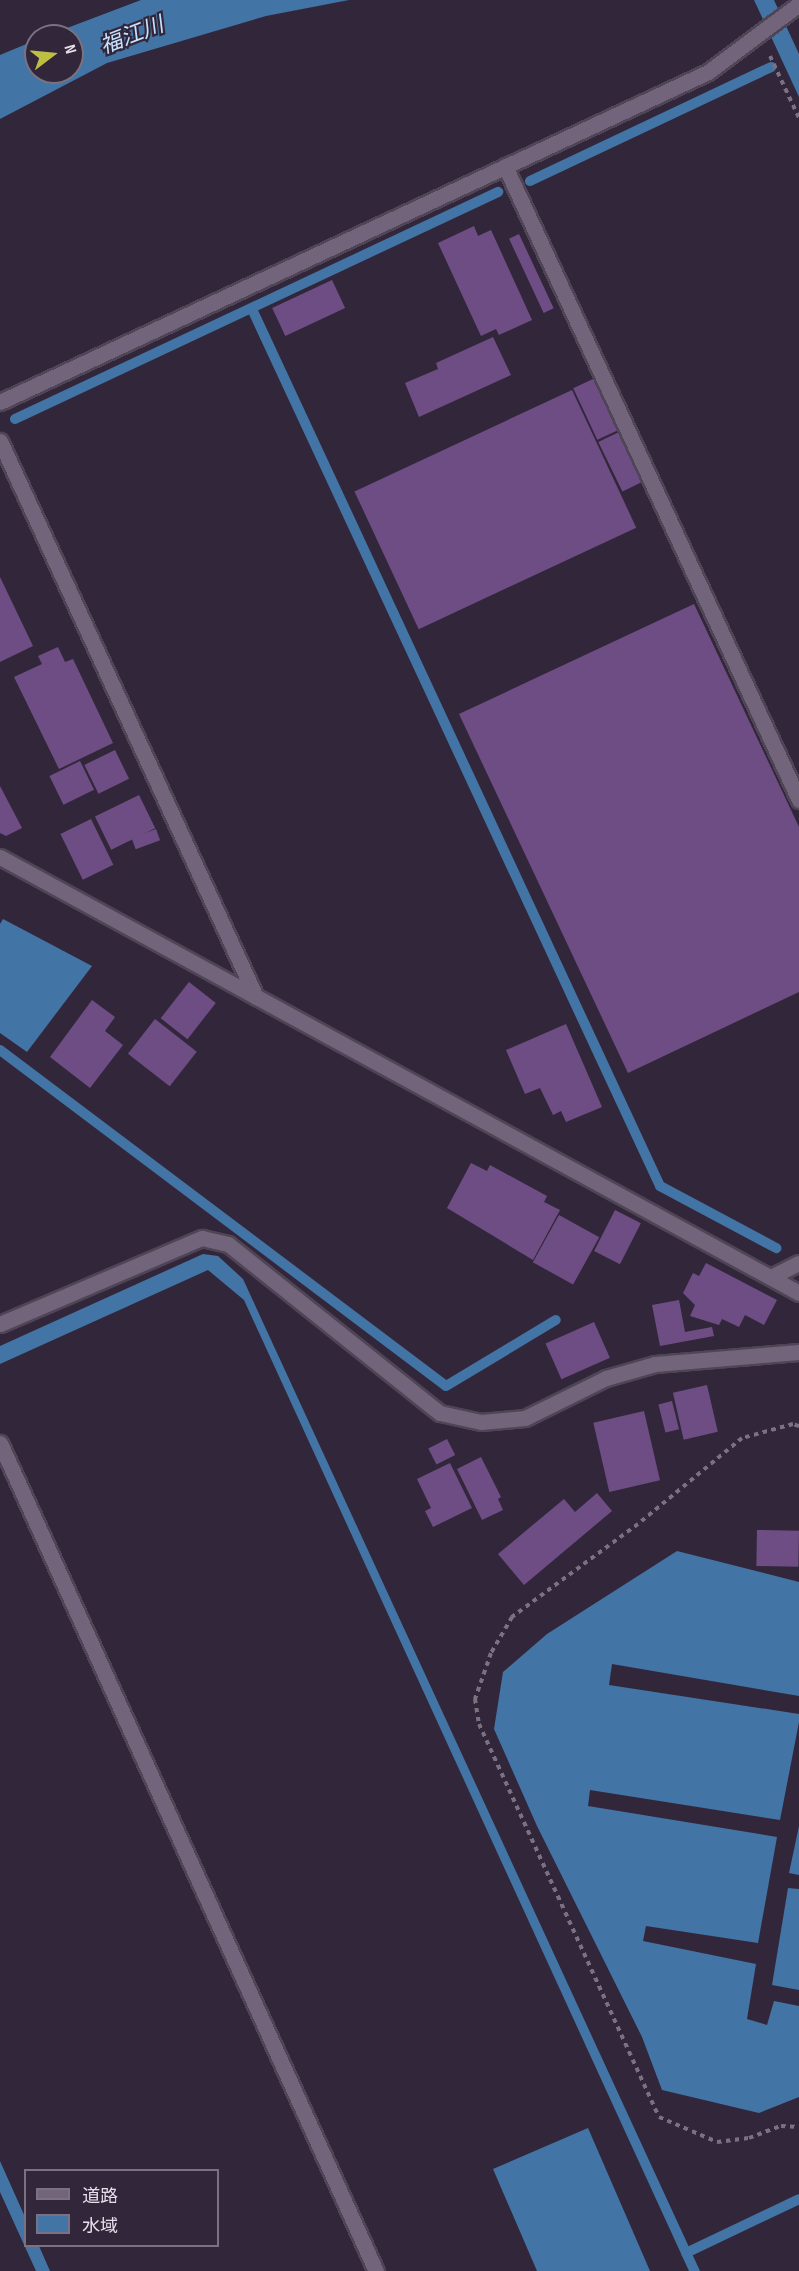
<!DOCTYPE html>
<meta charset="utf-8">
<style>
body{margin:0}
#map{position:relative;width:799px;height:2271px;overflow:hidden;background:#32273a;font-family:"Sofia Sans Condensed","Noto Sans JP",sans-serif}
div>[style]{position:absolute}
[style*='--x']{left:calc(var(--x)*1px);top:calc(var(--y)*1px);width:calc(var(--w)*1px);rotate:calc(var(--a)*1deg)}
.water>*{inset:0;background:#4374a6}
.pier>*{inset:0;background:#32273a}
.stream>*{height:10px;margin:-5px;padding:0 5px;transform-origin:5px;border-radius:5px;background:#4374a6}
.building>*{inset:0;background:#6e4d84;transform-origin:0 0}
.path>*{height:4px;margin-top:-2px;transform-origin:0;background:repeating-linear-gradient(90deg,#7a7181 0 4.5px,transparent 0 9px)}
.roads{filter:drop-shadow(2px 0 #4f4556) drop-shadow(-2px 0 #4f4556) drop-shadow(0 2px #4f4556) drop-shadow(0 -2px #4f4556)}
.minor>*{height:15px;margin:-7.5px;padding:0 7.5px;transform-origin:7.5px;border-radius:7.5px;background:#72657b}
span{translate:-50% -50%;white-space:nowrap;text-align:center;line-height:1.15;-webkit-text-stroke:4.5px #32273a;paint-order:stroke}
.water-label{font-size:22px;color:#c6e2ff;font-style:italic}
.legend{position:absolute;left:24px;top:2169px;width:195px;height:78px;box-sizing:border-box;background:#32273a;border:2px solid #7a7181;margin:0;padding:8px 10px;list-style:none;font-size:18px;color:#e6dfeb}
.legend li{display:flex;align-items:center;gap:12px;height:30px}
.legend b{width:30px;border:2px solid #7a7181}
.north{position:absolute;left:24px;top:24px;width:60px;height:60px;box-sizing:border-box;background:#32273a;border:2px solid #7a7181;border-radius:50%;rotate:74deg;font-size:16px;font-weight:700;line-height:24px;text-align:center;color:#e6dfeb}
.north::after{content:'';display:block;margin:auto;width:21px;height:27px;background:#bdbf43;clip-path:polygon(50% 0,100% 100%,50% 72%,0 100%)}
</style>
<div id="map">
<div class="water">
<i style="clip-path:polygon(141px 0,349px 0,266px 16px,107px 63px,0 119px,0 55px,36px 40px,36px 72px,72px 72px,72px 36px,46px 36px)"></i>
<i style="clip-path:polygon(754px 0,774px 0,799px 54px,799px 97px)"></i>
<i style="clip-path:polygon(3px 919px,92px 966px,27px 1052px,0 1033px,0 924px)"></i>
<i style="clip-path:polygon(203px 1254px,218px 1256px,243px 1279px,700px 2271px,689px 2271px,244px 1300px,208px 1270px,0 1364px,0 1346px)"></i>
<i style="clip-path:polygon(677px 1551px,799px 1582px,799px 2097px,759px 2113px,662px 2090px,642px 2037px,537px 1826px,494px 1729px,503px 1672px,547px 1634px)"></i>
<i style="clip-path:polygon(588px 2128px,650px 2271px,537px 2271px,493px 2169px)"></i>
<i style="clip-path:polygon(0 2161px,25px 2217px,26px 2246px,39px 2246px,50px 2271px,36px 2271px,0 2192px)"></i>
</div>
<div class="pier">
<i style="clip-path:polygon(612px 1664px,799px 1696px,799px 1714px,609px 1685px)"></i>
<i style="clip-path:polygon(799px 1722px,799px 1826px,789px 1873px,799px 1875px,799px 1889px,788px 1888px,772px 1985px,799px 1990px,799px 2006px,774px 2001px,767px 2025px,747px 2019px,756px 1964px,643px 1941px,646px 1926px,758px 1943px,777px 1837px,588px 1806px,590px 1790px,780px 1820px)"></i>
</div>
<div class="stream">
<i style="--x:530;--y:181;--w:267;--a:-25.3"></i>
<i style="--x:252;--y:309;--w:967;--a:65.05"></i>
<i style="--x:660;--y:1186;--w:132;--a:28.1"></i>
<i style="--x:15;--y:419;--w:534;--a:-25.17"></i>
<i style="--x:0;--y:1050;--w:558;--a:36.99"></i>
<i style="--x:446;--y:1386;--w:128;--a:-31"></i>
<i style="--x:686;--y:2253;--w:125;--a:-25.5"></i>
</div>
<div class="building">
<i style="clip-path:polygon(474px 226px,478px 236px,491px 230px,532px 320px,499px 335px,496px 329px,481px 336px,438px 243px)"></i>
<i style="left:519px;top:234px;width:82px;height:11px;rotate:65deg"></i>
<i style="left:332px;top:280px;width:31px;height:66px;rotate:65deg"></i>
<i style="clip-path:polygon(493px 337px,511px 375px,419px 417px,405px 383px,438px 369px,436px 363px)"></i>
<i style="left:595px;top:378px;width:57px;height:24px;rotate:65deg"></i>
<i style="left:572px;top:390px;width:152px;height:240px;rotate:65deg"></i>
<i style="left:619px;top:432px;width:55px;height:23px;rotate:64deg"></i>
<i style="clip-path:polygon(0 577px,33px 646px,0 662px)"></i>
<i style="clip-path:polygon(694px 604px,799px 827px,799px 992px,628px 1073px,459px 714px)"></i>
<i style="clip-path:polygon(58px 647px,65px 662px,73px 659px,113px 743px,59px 769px,14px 677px,42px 664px,38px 656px)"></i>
<i style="left:115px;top:750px;width:32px;height:34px;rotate:64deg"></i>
<i style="left:80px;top:761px;width:32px;height:34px;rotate:64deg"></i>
<i style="clip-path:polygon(0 786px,22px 828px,6px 836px,0 833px)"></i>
<i style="left:139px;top:795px;width:37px;height:49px;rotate:64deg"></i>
<i style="left:91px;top:819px;width:51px;height:34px;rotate:64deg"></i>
<i style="left:156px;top:829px;width:12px;height:26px;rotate:70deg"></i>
<i style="left:189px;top:982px;width:34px;height:46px;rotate:38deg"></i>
<i style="clip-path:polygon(92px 1000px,115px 1017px,105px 1031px,123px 1045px,90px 1088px,50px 1057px)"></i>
<i style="left:155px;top:1019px;width:53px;height:44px;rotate:38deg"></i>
<i style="clip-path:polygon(566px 1024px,602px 1107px,566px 1122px,561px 1111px,553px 1115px,540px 1088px,525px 1094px,506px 1050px)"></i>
<i style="clip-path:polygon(471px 1163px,487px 1171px,490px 1165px,547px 1196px,544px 1202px,560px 1210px,533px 1260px,447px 1208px)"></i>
<i style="left:615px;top:1210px;width:29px;height:46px;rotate:27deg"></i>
<i style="left:559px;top:1215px;width:46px;height:54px;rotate:29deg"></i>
<i style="clip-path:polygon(706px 1263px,777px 1300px,764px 1325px,745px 1315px,739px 1327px,722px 1319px,719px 1325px,690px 1316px,695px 1305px,683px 1293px,693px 1273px,699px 1276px)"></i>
<i style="clip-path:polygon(679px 1300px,685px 1332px,712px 1327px,714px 1336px,660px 1346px,652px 1305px)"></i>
<i style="left:594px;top:1322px;width:39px;height:53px;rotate:66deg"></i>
<i style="left:707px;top:1385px;width:48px;height:35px;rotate:77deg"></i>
<i style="left:672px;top:1401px;width:29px;height:14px;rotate:76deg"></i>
<i style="left:644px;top:1411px;width:71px;height:52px;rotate:77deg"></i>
<i style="left:447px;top:1439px;width:18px;height:21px;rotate:63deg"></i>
<i style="clip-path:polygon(481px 1457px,501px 1497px,498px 1499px,503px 1510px,482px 1520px,457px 1469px)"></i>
<i style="clip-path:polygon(450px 1463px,472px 1508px,433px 1527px,425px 1511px,431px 1508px,417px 1479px)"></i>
<i style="clip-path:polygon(597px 1493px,612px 1511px,524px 1585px,498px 1554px,564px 1499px,575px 1512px)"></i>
<i style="left:757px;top:1530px;width:42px;height:36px;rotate:1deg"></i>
</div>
<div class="path">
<i style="--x:770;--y:56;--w:68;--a:64.9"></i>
<i style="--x:799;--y:1426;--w:6;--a:-162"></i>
<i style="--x:793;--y:1424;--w:53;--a:164.6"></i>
<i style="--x:742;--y:1438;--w:135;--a:140.4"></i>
<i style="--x:638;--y:1524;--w:157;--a:143.6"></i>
<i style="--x:512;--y:1617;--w:42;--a:120.3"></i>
<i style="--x:491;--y:1653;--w:49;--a:109.2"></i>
<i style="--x:475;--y:1699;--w:25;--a:81"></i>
<i style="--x:479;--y:1724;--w:432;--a:65.4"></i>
<i style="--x:659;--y:2117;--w:63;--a:23.3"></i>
<i style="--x:717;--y:2142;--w:32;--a:-7"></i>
<i style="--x:749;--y:2138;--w:34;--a:-21"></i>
<i style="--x:781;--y:2126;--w:18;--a:3"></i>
</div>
<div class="roads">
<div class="minor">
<i style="--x:505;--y:166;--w:699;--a:65.12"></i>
<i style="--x:0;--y:402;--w:781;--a:-24.99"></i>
<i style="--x:708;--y:72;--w:114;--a:-36.8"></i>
<i style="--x:0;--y:441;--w:612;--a:65.28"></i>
<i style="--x:0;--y:857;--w:910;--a:28.62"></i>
<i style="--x:771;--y:1277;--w:31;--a:-27"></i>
<i style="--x:0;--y:1324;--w:220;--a:-23.1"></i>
<i style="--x:202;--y:1238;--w:27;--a:13"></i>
<i style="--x:228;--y:1244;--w:271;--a:38.6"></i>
<i style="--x:440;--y:1413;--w:42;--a:12.4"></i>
<i style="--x:481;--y:1422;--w:44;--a:-5.2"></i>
<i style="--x:525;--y:1418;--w:90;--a:-26.3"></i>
<i style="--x:606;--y:1378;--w:51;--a:-15.9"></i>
<i style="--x:655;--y:1364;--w:144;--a:-4.8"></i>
<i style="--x:0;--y:1443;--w:909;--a:65.58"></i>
</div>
</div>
<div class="water-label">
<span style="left:132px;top:36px;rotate:-21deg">福江川</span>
</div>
<ul class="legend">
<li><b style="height:8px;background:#72657b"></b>道路</li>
<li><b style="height:16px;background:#4374a6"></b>水域</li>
</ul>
<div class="north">N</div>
</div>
